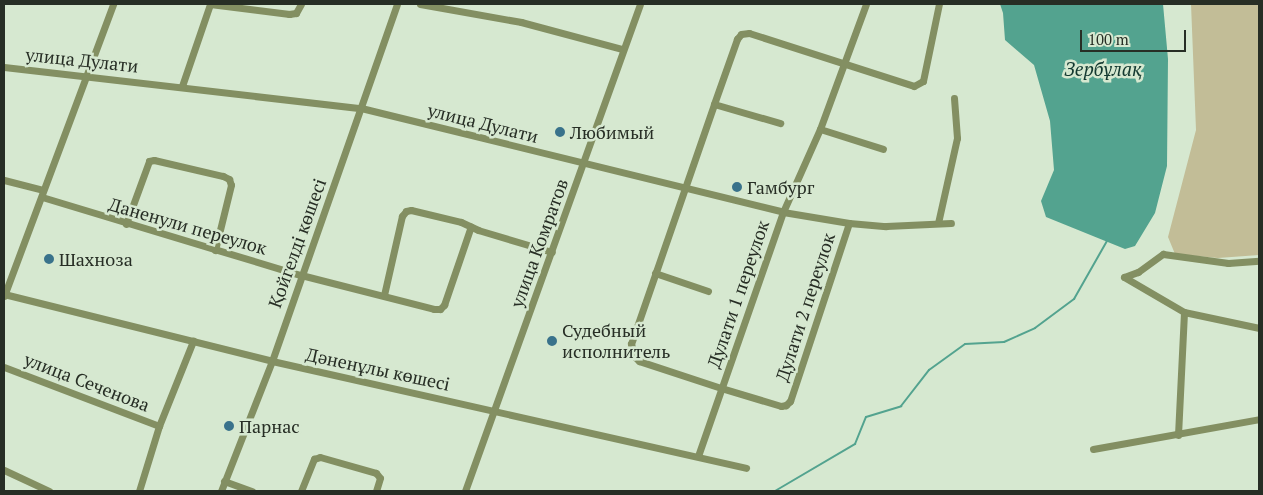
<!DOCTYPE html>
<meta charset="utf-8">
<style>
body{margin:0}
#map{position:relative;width:1263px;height:495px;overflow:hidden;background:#d6e8d0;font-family:"PT Serif",serif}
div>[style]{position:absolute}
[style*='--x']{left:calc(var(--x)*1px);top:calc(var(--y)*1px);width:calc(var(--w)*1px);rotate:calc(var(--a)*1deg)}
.green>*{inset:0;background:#c2bd97}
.water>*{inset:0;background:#53a38f}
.stream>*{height:2px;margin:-1px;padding:0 1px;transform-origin:1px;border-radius:1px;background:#53a38f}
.minor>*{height:7px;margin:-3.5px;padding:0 3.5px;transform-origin:3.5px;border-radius:3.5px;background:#838f62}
.dots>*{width:14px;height:14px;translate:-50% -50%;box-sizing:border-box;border:2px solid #d6e8d0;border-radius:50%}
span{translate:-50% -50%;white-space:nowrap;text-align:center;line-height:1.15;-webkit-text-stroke:5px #d6e8d0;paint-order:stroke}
.street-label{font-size:18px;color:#272e25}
.poi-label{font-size:18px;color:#272e25}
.left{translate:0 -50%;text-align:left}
.water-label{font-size:19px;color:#12382f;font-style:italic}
.frame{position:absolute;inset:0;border:5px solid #272e25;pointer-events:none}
.scale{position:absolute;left:1080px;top:30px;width:106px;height:22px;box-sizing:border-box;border:2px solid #272e25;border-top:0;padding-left:6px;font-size:15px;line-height:18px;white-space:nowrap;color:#272e25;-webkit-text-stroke:4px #d6e8d0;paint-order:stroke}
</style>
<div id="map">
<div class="green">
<i style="clip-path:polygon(1191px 4px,1259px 4px,1259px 255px,1218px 258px,1175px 254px,1168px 237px,1196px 130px)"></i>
</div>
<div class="water">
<i style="clip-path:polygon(1000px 4px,1163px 4px,1168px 59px,1167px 166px,1155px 213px,1135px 246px,1125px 249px,1046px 217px,1041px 201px,1054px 170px,1050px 121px,1034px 65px,1005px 40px,1003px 13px)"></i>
</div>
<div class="stream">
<i style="--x:775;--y:491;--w:93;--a:-30.4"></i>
<i style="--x:855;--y:444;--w:29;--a:-68"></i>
<i style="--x:866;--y:417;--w:37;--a:-17"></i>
<i style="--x:901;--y:406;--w:46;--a:-52.1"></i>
<i style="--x:929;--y:370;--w:44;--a:-35.8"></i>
<i style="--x:965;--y:344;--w:39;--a:-3"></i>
<i style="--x:1004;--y:342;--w:34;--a:-24"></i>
<i style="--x:1035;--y:328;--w:49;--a:-36.6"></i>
<i style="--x:1074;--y:299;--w:67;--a:-60.4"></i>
</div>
<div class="minor">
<i style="--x:210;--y:4;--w:80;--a:7.2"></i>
<i style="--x:289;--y:14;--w:7;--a:-8"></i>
<i style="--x:296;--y:13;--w:10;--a:-61"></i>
<i style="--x:420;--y:4;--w:103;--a:10.1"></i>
<i style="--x:521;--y:22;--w:105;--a:15"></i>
<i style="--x:4;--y:67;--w:359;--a:6.6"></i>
<i style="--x:361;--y:108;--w:435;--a:13.8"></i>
<i style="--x:783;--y:212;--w:67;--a:9.5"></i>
<i style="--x:849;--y:223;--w:37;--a:5"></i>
<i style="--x:886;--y:226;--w:65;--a:-2.6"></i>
<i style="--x:182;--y:86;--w:87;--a:-71.1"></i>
<i style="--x:714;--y:104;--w:69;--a:16.1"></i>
<i style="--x:820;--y:129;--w:66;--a:17.6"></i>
<i style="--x:4;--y:180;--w:40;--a:14.4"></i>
<i style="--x:42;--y:197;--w:270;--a:16.8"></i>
<i style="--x:301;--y:275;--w:137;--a:14.3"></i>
<i style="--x:434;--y:309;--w:6;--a:0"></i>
<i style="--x:440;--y:309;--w:6;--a:-45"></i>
<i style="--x:444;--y:305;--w:83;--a:-71.1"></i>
<i style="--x:849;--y:223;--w:188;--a:108.3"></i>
<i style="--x:790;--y:401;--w:6;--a:135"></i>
<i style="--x:786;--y:405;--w:5;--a:169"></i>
<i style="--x:781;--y:406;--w:63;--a:-163.3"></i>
<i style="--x:721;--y:388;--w:86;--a:-161.8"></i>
<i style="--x:639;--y:361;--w:6;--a:-135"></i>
<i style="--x:635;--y:357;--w:14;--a:-107"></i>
<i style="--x:631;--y:344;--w:254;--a:-70.9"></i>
<i style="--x:714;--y:104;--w:69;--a:-70.5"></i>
<i style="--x:737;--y:39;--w:6;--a:-51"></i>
<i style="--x:741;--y:34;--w:8;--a:-7"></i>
<i style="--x:749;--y:33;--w:173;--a:17.8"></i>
<i style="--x:914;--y:86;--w:10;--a:-29"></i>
<i style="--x:923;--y:81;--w:79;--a:-78.3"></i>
<i style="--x:938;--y:223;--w:87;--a:-77.4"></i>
<i style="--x:957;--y:138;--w:40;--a:-94.3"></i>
<i style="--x:126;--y:224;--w:67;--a:-69.9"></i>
<i style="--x:149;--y:161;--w:5;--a:-11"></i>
<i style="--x:154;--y:160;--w:71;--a:13.1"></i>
<i style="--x:223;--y:176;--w:7;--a:27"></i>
<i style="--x:229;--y:179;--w:6;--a:72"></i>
<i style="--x:231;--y:185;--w:67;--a:103.8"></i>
<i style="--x:655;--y:273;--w:56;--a:18.8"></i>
<i style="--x:1124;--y:277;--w:69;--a:30.3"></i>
<i style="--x:1184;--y:312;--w:77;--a:12"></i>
<i style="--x:1124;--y:277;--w:15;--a:-20"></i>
<i style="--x:1138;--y:272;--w:31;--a:-36"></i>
<i style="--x:1163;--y:254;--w:66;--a:7.9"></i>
<i style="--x:1228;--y:263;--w:31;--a:-4"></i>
<i style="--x:4;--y:294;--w:276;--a:14"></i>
<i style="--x:272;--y:361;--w:486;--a:12.7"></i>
<i style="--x:384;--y:295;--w:81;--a:-77.2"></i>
<i style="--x:402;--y:216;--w:6;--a:-51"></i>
<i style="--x:406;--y:211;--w:5;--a:-11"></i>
<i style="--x:411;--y:210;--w:51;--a:13.5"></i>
<i style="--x:461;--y:222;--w:19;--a:25"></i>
<i style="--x:478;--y:230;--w:77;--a:16.6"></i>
<i style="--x:4;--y:296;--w:312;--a:-69.5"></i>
<i style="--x:4;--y:367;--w:166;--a:20.8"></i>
<i style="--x:1178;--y:435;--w:123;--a:-87.2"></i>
<i style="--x:1093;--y:449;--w:169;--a:-10.2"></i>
<i style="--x:698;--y:456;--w:258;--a:-70.8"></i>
<i style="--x:783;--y:212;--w:91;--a:-66"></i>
<i style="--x:820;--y:129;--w:133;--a:-69.8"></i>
<i style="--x:4;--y:470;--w:50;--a:25"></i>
<i style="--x:224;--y:481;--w:30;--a:20"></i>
<i style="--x:139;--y:491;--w:68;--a:-72.9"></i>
<i style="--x:159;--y:426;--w:92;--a:-68.2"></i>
<i style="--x:221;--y:491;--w:140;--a:-68.6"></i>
<i style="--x:272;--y:361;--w:378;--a:-70.7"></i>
<i style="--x:301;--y:491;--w:35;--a:-68"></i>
<i style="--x:314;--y:459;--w:6;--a:-18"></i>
<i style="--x:320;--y:457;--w:58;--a:15.9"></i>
<i style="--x:376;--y:473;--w:6;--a:51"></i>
<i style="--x:380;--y:478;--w:14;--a:107"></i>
<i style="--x:465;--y:491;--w:517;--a:-70.23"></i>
</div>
<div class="dots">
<i style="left:560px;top:132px;background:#39728b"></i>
<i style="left:737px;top:187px;background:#39728b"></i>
<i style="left:49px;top:259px;background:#39728b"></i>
<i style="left:552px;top:341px;background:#39728b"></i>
<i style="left:229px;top:426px;background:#39728b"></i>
</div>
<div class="street-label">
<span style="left:82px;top:60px;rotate:6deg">улица Дулати</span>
<span style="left:483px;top:123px;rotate:14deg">улица Дулати</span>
<span style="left:188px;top:226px;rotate:16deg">Даненули переулок</span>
<span style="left:297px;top:243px;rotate:-70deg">Қойгелді көшесі</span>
<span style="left:539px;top:243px;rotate:-70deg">улица Комратов</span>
<span style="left:738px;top:294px;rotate:-71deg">Дулати 1 переулок</span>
<span style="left:805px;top:307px;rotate:-72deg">Дулати 2 переулок</span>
<span style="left:378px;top:369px;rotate:12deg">Дәненұлы көшесі</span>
<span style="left:87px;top:382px;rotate:21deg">улица Сеченова</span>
</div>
<div class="poi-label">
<span class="left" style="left:570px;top:132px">Любимый</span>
<span class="left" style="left:747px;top:187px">Гамбург</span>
<span class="left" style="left:59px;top:259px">Шахноза</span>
<span class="left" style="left:562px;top:341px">Судебный<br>исполнитель</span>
<span class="left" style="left:239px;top:426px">Парнас</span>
</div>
<div class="water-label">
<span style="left:1103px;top:69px">Зербұлақ</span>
</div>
<div class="frame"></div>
<div class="scale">100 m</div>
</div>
